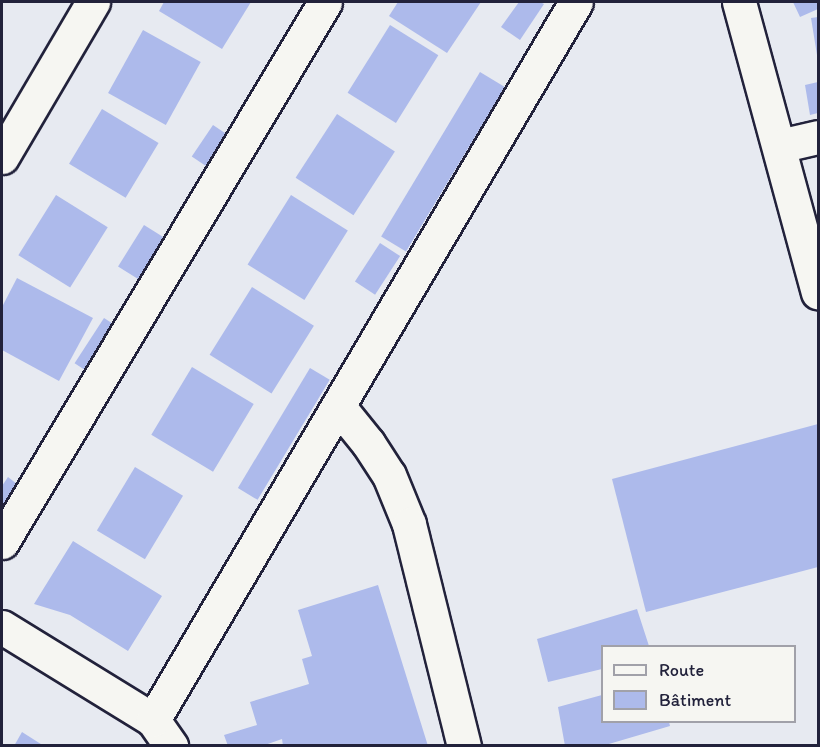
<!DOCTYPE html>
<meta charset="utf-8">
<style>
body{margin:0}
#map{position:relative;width:820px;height:747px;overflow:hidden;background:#e7eaf1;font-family:Itim,sans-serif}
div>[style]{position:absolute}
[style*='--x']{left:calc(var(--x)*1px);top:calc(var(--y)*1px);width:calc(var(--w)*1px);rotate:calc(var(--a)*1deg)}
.building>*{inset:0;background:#adbaeb;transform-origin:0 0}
.roads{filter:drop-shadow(2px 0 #22223b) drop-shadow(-2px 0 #22223b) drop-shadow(0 2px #22223b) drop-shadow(0 -2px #22223b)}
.minor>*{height:33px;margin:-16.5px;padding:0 16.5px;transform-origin:16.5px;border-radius:16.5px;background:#f6f6f2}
span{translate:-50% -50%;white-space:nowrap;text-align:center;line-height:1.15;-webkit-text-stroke:4.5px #f6f6f2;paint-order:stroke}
.frame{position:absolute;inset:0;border:3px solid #22223b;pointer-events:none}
.legend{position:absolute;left:601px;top:645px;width:195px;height:78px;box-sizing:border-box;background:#f6f6f2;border:2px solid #a1a1a9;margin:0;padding:8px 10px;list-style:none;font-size:18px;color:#22223b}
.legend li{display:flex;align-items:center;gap:12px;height:30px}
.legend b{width:30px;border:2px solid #a1a1a9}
</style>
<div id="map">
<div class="building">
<i style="clip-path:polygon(164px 2px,251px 2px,222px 49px,159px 11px)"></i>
<i style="clip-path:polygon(398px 2px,481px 2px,447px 53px,389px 16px)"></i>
<i style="clip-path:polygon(519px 2px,540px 2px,544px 4px,520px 40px,501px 27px)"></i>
<i style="clip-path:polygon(793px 2px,818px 2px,818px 9px,800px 17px)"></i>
<i style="clip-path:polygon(818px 17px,818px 55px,817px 55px,811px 18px)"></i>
<i style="left:390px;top:25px;width:57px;height:80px;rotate:32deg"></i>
<i style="left:143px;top:30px;width:66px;height:72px;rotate:29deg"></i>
<i style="left:480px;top:72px;width:29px;height:192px;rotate:31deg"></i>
<i style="clip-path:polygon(818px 82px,818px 113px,810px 115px,805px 85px)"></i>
<i style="left:102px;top:109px;width:66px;height:64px;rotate:31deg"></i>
<i style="left:337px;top:114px;width:69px;height:76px;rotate:33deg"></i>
<i style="left:213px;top:125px;width:18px;height:38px;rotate:34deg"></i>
<i style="left:56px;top:195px;width:61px;height:71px;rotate:32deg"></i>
<i style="left:291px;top:195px;width:67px;height:82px;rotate:32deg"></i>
<i style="left:144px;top:225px;width:25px;height:49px;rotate:32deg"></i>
<i style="left:380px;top:243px;width:24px;height:46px;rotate:33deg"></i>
<i style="clip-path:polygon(17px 278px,93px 318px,59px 381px,2px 350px,2px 307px)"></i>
<i style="left:252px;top:287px;width:73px;height:80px;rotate:32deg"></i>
<i style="left:104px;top:318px;width:17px;height:54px;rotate:33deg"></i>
<i style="left:192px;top:367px;width:72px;height:79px;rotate:31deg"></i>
<i style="left:310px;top:368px;width:23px;height:140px;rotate:31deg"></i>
<i style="clip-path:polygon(818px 424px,818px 567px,646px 612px,612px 479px)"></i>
<i style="left:135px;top:467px;width:56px;height:74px;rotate:31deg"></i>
<i style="clip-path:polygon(8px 477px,27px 492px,12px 512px,2px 504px,2px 486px)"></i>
<i style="clip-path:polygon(73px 541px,162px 596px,128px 651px,70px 615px,34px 604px)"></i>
<i style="clip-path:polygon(378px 585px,428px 746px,283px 746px,282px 739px,262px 746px,228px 746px,224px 735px,257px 725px,250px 702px,309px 684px,302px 659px,312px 656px,298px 610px)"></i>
<i style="clip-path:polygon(637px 609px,649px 646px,602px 646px,602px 669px,548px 682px,537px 639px)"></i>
<i style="clip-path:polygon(602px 695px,602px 722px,669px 722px,670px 726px,602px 746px,565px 746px,558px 707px)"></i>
<i style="clip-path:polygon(22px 732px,44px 746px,14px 746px)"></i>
</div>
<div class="roads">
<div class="minor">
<i style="--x:739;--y:2;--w:301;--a:74.8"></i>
<i style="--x:779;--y:146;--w:40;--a:-13"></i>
<i style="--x:2;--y:157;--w:180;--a:-59.6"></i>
<i style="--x:338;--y:406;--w:48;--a:51"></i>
<i style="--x:368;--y:443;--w:38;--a:57"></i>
<i style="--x:389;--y:475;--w:53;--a:67.8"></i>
<i style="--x:409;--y:524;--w:229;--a:76.1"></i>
<i style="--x:2;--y:542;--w:629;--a:-59.11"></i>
<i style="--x:2;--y:627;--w:177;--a:31.6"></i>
<i style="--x:153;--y:720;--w:32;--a:55"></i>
<i style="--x:153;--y:720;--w:833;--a:-59.5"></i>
</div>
</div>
<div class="frame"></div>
<ul class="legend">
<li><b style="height:8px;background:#f6f6f2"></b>Route</li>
<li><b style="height:16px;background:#adbaeb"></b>Bâtiment</li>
</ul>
</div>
